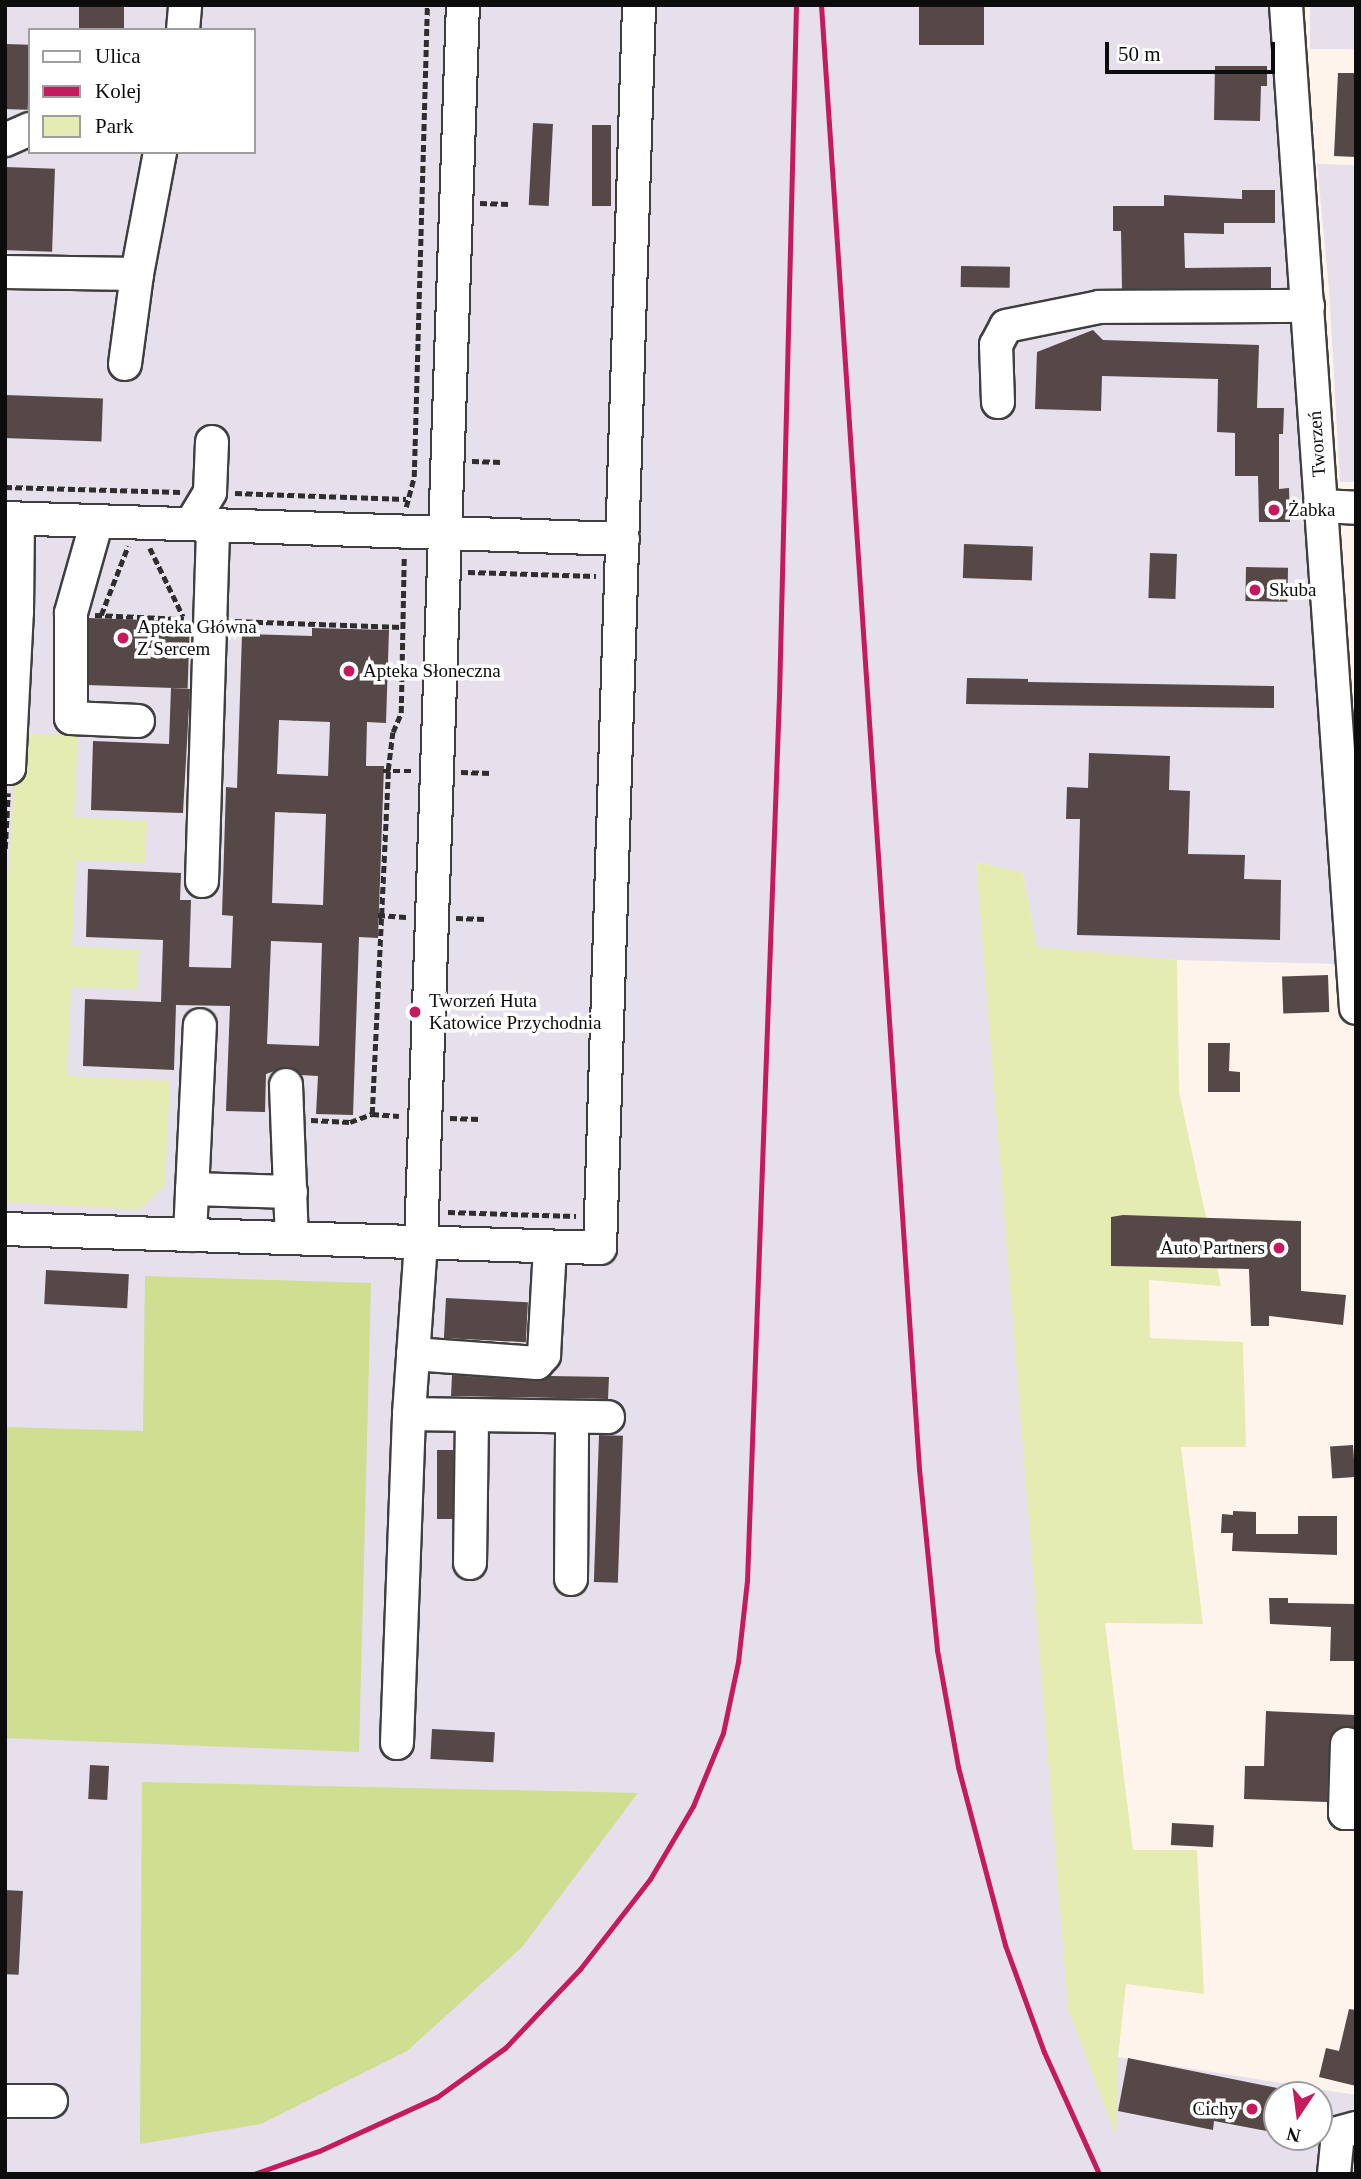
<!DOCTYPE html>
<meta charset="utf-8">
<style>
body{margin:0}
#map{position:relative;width:1361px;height:2179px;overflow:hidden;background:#fff4eb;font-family:"Times New Roman",serif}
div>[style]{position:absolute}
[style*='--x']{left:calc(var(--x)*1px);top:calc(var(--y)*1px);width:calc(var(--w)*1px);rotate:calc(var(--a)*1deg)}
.industrial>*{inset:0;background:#e6dfec;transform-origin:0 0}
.green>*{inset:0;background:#e5ecb1}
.forest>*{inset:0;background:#cfde90}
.building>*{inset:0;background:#554847;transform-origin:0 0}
.path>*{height:4.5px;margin-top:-2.25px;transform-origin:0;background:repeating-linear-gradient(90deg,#2e2e2e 0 7px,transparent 0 10.5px)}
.roads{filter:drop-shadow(2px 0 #3f3f3f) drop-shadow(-2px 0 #3f3f3f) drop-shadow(0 2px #3f3f3f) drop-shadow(0 -2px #3f3f3f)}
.minor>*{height:32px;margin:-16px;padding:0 16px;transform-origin:16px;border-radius:16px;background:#fff}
.rail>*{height:5px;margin:-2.5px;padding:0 2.5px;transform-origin:2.5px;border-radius:2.5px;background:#c61a5e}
.dots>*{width:19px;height:19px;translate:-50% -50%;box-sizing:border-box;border:4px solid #fff;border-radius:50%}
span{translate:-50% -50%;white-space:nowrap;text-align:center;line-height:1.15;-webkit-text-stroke:7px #fff;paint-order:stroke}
.street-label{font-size:19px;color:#0c0c0c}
.poi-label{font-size:19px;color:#0c0c0c}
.left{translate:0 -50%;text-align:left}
.right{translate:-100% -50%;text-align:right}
.frame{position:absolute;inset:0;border:7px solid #0c0c0c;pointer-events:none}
.legend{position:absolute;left:28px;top:28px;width:228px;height:126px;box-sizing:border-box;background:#fff;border:2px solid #9e9e9e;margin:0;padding:9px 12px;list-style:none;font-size:21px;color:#0c0c0c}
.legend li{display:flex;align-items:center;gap:14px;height:35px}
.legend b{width:35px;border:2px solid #9e9e9e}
.north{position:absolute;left:1263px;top:2081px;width:70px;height:70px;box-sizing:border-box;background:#fff;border:2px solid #9e9e9e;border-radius:50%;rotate:193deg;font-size:19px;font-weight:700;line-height:28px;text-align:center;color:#0c0c0c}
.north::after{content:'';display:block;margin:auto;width:24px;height:32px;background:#c61a5e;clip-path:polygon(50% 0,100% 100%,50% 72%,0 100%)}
.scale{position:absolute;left:1105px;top:42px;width:170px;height:32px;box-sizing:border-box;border:4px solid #0c0c0c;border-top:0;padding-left:9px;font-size:21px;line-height:24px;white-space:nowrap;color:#0c0c0c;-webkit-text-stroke:5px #fff;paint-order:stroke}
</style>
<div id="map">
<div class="industrial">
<i style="clip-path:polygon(evenodd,5px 5px,1268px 6px,1335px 964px,1177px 960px,1037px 948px,1023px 873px,976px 862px,1115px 2134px,1118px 2057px,1356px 2095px,1356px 2174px,5px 2174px,5px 5px,30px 30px,254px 30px,254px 152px,30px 152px,30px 30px,5px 5px,1277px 2095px,1319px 2095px,1319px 2137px,1277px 2137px,1277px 2095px)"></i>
<i style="left:1310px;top:5px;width:46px;height:44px"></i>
<i style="clip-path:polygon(1317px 164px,1356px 165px,1356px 482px,1340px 482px,1329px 289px)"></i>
</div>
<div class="green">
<i style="clip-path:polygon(17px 733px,78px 736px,74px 817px,147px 821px,145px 863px,76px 860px,72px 946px,139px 950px,137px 989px,71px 987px,67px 1076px,170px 1081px,165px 1185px,140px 1210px,5px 1202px,5px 931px)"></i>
<i style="clip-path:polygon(976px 862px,1023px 873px,1037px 947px,1177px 960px,1179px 1092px,1221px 1286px,1149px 1280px,1150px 1338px,1243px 1342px,1246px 1447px,1181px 1447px,1203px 1624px,1105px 1623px,1133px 1850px,1197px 1850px,1204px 1994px,1126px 1984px,1118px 2057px,1116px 2136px,1068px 2009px)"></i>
</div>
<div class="forest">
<i style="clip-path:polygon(145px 1276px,371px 1283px,359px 1752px,5px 1738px,5px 1427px,143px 1431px)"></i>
<i style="clip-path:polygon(142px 1782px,638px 1793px,522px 1947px,407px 2051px,261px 2124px,140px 2144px)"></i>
</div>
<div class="building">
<i style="left:79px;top:5px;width:45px;height:25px"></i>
<i style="left:919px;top:5px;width:65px;height:40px"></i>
<i style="left:5px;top:44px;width:25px;height:65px;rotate:2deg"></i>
<i style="clip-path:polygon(1215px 66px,1267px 66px,1267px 86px,1261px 86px,1260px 121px,1214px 120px)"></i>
<i style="clip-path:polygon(1338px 73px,1356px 73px,1356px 157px,1334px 156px)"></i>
<i style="left:533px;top:123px;width:20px;height:82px;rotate:3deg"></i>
<i style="left:592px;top:125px;width:19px;height:81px"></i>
<i style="left:5px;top:167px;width:50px;height:83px;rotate:2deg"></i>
<i style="clip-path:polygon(1242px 190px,1275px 190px,1275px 223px,1224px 223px,1224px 234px,1184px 233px,1185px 268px,1271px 267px,1271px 288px,1122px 289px,1121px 231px,1113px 231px,1113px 206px,1164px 206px,1164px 195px,1242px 199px)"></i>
<i style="left:961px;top:266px;width:49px;height:21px;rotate:1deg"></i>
<i style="clip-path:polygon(1093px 330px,1103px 340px,1259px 345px,1257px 408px,1284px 408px,1283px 434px,1279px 434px,1279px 489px,1289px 488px,1290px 522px,1259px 522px,1258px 476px,1235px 476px,1235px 433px,1217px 432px,1218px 379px,1102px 376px,1101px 411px,1035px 409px,1037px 352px)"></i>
<i style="left:5px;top:395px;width:98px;height:43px;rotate:2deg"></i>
<i style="left:964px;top:544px;width:69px;height:34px;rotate:2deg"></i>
<i style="left:1150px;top:553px;width:27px;height:45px;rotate:2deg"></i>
<i style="left:1246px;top:567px;width:42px;height:34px;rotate:1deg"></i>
<i style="left:89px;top:618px;width:101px;height:67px;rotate:2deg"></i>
<i style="clip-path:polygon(evenodd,312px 628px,389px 630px,386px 723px,367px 722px,366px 766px,384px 766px,378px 938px,359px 937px,353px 1115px,316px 1114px,318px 1076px,301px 1075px,286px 1067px,266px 1074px,265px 1112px,226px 1111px,230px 1006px,176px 1005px,174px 1070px,83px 1066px,85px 999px,161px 1002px,163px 940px,86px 937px,88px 869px,181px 873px,180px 900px,191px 900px,189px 967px,231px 968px,233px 916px,222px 915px,226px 787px,237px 788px,242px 634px,312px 636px,312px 628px,279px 720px,330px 722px,328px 776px,277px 774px,279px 720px,312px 628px,275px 812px,326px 814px,323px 905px,272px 903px,275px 812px,312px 628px,271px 941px,322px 943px,319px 1046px,267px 1044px,271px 941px)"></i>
<i style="clip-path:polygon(967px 678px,1028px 679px,1028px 682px,1274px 686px,1274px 708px,966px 704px)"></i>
<i style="clip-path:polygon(171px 688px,190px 689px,183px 813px,91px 810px,93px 741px,169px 744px)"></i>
<i style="clip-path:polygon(1089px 753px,1170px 756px,1169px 790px,1190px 791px,1188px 854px,1245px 855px,1244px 879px,1281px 880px,1280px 940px,1077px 935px,1080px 819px,1066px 819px,1067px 787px,1088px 788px)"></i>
<i style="left:1328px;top:975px;width:37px;height:46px;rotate:88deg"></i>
<i style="clip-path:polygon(1208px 1043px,1230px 1043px,1229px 1071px,1240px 1072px,1240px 1092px,1208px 1092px)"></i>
<i style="clip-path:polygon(1123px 1215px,1301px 1221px,1301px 1291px,1346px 1295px,1343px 1325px,1269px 1316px,1269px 1326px,1251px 1326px,1249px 1269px,1111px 1266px,1111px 1217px)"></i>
<i style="left:46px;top:1270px;width:83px;height:34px;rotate:3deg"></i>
<i style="left:446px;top:1298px;width:82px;height:40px;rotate:3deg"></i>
<i style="clip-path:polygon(452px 1375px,536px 1381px,550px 1376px,609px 1377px,608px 1399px,451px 1396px)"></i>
<i style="left:599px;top:1435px;width:24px;height:147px;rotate:2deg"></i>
<i style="left:1353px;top:1445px;width:32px;height:23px;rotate:86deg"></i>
<i style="left:437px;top:1450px;width:16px;height:69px"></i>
<i style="clip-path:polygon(1233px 1511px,1256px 1512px,1256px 1534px,1298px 1534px,1298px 1516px,1337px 1516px,1337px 1555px,1232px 1551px,1233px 1533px,1221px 1533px,1222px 1514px,1233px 1515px)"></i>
<i style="clip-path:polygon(1269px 1598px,1288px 1598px,1288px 1603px,1356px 1604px,1356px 1661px,1330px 1661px,1331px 1627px,1270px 1624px)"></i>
<i style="clip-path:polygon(1266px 1711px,1356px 1715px,1356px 1728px,1339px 1728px,1330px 1737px,1327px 1802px,1244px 1799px,1245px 1766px,1264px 1766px)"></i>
<i style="left:432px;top:1729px;width:63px;height:30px;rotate:3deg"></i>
<i style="left:90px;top:1765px;width:19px;height:34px;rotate:3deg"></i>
<i style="left:1172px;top:1823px;width:42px;height:22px;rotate:3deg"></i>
<i style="left:5px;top:1890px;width:18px;height:84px;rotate:3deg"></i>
<i style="clip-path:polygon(1349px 2009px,1356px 2010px,1356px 2086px,1319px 2077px,1326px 2048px,1339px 2051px)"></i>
<i style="clip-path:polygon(1128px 2058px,1277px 2088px,1277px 2133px,1214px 2121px,1213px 2130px,1118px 2111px)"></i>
</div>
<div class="path">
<i style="--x:480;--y:203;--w:30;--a:2"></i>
<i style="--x:472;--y:461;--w:30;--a:2"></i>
<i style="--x:5;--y:487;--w:176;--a:1.6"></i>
<i style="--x:235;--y:493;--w:171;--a:2"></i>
<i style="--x:406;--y:507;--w:31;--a:-75"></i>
<i style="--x:414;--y:477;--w:472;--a:-88.4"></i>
<i style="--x:150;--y:548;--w:76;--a:64.1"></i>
<i style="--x:468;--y:572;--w:128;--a:1.8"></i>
<i style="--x:95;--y:615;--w:89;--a:2.6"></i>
<i style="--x:101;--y:615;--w:74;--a:-68.6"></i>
<i style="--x:235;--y:621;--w:167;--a:2.1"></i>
<i style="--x:383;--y:771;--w:30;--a:0"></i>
<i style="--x:461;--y:772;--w:30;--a:2"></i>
<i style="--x:5;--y:849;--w:56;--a:-86.9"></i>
<i style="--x:378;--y:915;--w:31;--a:4"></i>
<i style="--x:456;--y:918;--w:31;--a:2"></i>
<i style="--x:372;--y:1114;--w:344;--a:-87.3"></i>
<i style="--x:388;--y:770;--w:38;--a:-83"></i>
<i style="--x:393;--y:732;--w:21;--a:-67"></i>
<i style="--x:401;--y:713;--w:156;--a:-88.9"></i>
<i style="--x:450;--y:1118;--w:30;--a:2"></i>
<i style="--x:311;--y:1120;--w:39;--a:3"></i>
<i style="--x:350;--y:1122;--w:23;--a:-20"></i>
<i style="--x:372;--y:1114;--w:27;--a:4"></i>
<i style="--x:448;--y:1212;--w:128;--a:1.8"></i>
</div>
<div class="roads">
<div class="minor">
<i style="--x:1286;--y:5;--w:1005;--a:86.01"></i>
<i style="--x:183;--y:30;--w:25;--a:-85"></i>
<i style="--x:5;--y:140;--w:27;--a:-24"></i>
<i style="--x:5;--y:272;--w:132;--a:0.9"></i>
<i style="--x:125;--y:364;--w:91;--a:-82.4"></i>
<i style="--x:137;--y:274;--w:124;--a:-79.3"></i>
<i style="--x:998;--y:402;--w:57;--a:-92"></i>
<i style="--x:996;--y:345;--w:21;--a:-62"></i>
<i style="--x:1006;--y:326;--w:95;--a:-11.5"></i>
<i style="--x:1099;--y:307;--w:209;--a:-0.3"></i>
<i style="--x:1322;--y:506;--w:34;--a:3"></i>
<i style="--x:5;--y:518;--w:618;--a:1.95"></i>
<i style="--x:97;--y:521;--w:96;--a:105.8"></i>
<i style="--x:71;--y:613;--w:105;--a:90"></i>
<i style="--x:71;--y:718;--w:67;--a:2.6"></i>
<i style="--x:191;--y:524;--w:37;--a:-59"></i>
<i style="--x:210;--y:492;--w:50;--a:-87.7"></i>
<i style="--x:5;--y:768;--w:4;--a:0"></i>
<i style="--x:9;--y:768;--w:156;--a:-87.1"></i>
<i style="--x:17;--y:612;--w:93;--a:-89.4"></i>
<i style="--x:202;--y:881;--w:356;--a:-88.2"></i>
<i style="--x:286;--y:1085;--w:153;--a:87.8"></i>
<i style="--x:192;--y:1189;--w:99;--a:1.7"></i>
<i style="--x:5;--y:1229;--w:595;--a:1.83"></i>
<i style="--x:600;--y:1248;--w:1244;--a:-88.2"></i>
<i style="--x:190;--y:1235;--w:210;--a:-87.3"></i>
<i style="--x:413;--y:1354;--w:124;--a:4.2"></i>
<i style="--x:537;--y:1363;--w:11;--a:-49"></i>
<i style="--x:544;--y:1355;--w:108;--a:-86.8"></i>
<i style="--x:409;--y:1414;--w:199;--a:0.9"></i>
<i style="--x:470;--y:1563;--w:148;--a:-89.2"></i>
<i style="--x:571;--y:1579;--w:162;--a:-89.6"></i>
<i style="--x:397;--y:1743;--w:329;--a:-87.9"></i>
<i style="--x:409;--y:1414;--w:171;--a:-86"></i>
<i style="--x:421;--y:1243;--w:1239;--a:-88.06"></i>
<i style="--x:1347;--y:1744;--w:69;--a:91.7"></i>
<i style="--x:1345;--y:1813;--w:11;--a:0"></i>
<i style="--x:5;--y:2101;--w:46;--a:0"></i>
<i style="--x:1334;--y:2174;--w:41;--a:-84.4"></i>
<i style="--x:1338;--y:2133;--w:19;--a:-16"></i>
</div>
</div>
<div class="rail">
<i style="--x:821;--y:5;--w:1467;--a:86.17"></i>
<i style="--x:919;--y:1469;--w:182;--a:84.3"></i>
<i style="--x:937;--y:1650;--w:119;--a:79.8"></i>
<i style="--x:958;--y:1767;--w:184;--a:75.2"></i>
<i style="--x:1005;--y:1945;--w:114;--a:70"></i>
<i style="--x:1044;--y:2052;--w:134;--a:65.7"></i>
<i style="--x:254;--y:2174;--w:69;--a:-19.5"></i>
<i style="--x:319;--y:2151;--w:130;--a:-24.6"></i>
<i style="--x:437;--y:2097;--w:84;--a:-35.8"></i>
<i style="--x:505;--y:2048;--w:109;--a:-46.5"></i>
<i style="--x:580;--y:1969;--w:114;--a:-52.1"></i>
<i style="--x:650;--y:1879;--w:85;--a:-59.5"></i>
<i style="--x:693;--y:1806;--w:79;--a:-67.7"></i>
<i style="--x:723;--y:1733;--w:73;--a:-78.1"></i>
<i style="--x:738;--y:1662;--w:81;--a:-83.7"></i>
<i style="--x:747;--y:1581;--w:886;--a:-87.93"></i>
<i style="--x:779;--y:696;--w:691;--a:-88.59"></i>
</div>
<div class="dots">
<i style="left:1274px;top:510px;background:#c61a5e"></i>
<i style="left:1255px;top:590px;background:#c61a5e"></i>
<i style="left:123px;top:638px;background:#c61a5e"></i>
<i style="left:349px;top:671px;background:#c61a5e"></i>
<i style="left:415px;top:1012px;background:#c61a5e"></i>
<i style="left:1279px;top:1248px;background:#c61a5e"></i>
<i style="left:1252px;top:2109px;background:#c61a5e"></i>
</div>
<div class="street-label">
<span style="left:1317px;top:444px;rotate:-94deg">Tworzeń</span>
</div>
<div class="poi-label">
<span class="left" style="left:1288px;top:510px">Żabka</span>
<span class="left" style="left:1269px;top:590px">Skuba</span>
<span class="left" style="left:137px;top:638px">Apteka Główna<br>Z Sercem</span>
<span class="left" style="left:363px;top:671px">Apteka Słoneczna</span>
<span class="left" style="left:429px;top:1012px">Tworzeń Huta<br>Katowice Przychodnia</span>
<span class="right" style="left:1265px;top:1248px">Auto Partners</span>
<span class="right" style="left:1238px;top:2109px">Cichy</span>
</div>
<div class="frame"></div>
<ul class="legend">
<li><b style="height:9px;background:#fff"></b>Ulica</li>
<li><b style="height:9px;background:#c61a5e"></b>Kolej</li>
<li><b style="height:19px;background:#e5ecb1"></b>Park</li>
</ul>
<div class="north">N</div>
<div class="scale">50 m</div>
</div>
